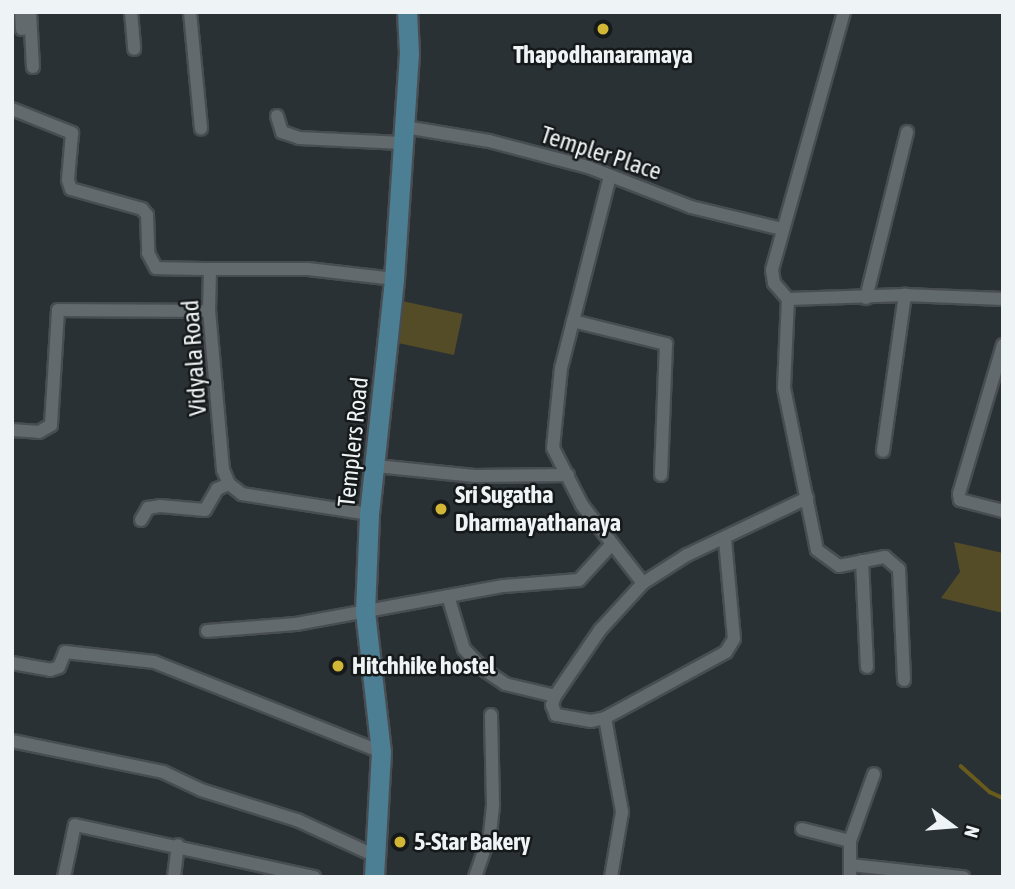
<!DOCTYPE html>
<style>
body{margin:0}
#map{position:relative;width:1015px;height:889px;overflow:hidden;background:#2a3135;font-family:"Asap Condensed",sans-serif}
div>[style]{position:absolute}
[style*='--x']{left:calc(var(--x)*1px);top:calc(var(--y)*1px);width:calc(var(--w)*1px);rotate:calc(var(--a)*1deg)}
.green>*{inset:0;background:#544c26;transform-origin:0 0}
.stream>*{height:3.5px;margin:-1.75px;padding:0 1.75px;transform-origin:1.75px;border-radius:1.75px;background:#695b1c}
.roads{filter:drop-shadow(2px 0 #484d51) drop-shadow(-2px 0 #484d51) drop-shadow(0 2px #484d51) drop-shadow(0 -2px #484d51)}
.street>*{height:12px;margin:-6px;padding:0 6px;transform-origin:6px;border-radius:6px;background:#626a6e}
.primary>*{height:19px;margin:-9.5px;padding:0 9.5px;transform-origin:9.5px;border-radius:9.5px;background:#4c7e94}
.dots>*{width:19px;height:19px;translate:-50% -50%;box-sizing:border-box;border:4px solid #16191a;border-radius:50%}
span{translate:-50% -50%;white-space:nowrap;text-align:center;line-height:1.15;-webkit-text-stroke:5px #16191a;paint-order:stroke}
.poi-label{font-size:24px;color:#eef3f5;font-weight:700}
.left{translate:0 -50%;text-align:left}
.street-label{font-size:24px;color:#eef3f5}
.frame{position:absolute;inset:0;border:14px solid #eef3f5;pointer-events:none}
.north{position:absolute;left:917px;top:791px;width:70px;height:70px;-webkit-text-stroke:5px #16191a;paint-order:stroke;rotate:106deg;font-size:19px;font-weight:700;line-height:28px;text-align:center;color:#eef3f5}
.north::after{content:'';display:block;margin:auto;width:24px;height:32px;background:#eef3f5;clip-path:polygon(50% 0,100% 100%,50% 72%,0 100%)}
</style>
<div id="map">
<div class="green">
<i style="left:402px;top:301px;width:62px;height:42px;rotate:12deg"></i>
<i style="clip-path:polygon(954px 542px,1003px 553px,1003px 613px,941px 598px,960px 572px)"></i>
</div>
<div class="stream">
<i style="--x:961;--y:766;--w:39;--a:42"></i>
<i style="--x:990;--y:792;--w:14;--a:25"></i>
</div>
<div class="roads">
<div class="street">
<i style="--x:21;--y:12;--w:17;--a:87"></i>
<i style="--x:30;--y:12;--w:55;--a:86.9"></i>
<i style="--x:131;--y:12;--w:37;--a:85"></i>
<i style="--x:190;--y:12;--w:117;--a:84.6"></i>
<i style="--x:844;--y:12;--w:268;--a:105.6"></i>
<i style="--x:772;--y:270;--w:13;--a:81"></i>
<i style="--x:774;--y:283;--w:21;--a:49"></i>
<i style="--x:788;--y:299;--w:89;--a:92.6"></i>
<i style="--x:784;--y:388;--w:165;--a:78.5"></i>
<i style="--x:817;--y:550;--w:27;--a:36"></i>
<i style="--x:839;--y:566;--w:47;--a:-11.1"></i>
<i style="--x:885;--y:557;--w:18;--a:41"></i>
<i style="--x:899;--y:569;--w:111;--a:87.4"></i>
<i style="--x:12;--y:109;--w:65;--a:21.8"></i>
<i style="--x:72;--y:133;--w:47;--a:94.9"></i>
<i style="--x:68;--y:180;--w:9;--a:72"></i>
<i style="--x:71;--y:189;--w:74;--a:15.7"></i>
<i style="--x:142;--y:209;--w:8;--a:50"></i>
<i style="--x:147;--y:215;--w:38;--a:88"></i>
<i style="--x:148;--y:253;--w:17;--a:62"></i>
<i style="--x:156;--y:268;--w:54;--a:1.1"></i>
<i style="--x:277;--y:116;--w:17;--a:73"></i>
<i style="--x:282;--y:132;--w:18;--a:19"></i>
<i style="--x:299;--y:138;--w:103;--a:2.8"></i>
<i style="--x:405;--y:127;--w:85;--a:9.5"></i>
<i style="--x:489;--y:141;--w:102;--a:14.7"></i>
<i style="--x:588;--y:167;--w:110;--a:21.2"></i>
<i style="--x:691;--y:207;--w:94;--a:13.6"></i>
<i style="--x:610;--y:176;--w:198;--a:104.3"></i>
<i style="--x:561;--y:368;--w:80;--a:95.7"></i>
<i style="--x:553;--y:448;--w:64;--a:63"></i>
<i style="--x:582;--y:505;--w:99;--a:52"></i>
<i style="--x:866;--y:298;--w:171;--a:-76.1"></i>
<i style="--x:788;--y:299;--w:117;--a:-2"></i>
<i style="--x:905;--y:295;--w:98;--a:2.3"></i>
<i style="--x:573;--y:321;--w:96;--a:13.9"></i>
<i style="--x:666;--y:344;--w:131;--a:92.2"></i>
<i style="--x:1003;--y:345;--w:155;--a:106.5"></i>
<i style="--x:959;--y:494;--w:6;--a:81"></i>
<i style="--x:960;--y:500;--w:44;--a:14.3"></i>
<i style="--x:12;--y:430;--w:27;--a:4"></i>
<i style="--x:39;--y:432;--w:14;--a:-30"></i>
<i style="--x:51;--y:425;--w:115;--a:-86.5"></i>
<i style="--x:58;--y:310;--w:151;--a:0.4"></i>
<i style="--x:883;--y:451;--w:158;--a:-82"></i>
<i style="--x:376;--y:466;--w:99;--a:5.8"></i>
<i style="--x:474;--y:476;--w:94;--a:-0.6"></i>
<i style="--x:369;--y:514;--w:129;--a:-171.1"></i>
<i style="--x:242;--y:494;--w:16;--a:-142"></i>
<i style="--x:229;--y:484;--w:15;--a:-113"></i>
<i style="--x:223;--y:470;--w:160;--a:-95"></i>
<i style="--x:209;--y:311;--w:42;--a:-88.6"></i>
<i style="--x:210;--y:269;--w:98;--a:0"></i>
<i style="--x:308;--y:269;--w:87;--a:6.6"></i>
<i style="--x:141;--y:520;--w:14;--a:-60"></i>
<i style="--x:148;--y:508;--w:12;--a:-9"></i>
<i style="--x:160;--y:506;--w:45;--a:5.1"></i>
<i style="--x:205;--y:510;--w:24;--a:-60"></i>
<i style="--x:217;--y:489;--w:13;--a:-23"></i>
<i style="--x:725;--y:540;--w:99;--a:84.8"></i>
<i style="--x:734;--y:639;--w:15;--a:122"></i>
<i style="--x:726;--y:652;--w:138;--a:151.4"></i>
<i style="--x:605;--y:718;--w:14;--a:168"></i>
<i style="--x:591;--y:721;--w:36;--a:-170"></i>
<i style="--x:556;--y:715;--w:11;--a:-112"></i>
<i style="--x:552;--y:705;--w:9;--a:-72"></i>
<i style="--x:555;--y:696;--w:80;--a:-55.7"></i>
<i style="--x:600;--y:630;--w:64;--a:-47.5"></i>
<i style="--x:643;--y:583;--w:52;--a:-32.5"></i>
<i style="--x:687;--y:555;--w:133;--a:-25.4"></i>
<i style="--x:862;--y:561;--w:106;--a:87.3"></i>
<i style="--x:448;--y:596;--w:55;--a:73.2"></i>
<i style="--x:464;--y:649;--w:28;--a:46"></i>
<i style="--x:483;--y:669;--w:27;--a:34"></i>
<i style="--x:505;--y:684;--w:51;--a:13.5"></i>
<i style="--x:207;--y:631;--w:89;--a:-4.5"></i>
<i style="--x:296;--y:624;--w:211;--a:-10.4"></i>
<i style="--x:504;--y:586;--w:75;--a:-4.6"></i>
<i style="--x:579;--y:580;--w:47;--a:-47.6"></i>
<i style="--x:12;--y:663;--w:39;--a:10"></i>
<i style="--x:50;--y:670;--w:9;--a:-18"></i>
<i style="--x:59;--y:667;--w:16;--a:-68"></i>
<i style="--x:65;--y:652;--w:90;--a:6.4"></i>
<i style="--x:154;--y:662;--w:244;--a:21.6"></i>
<i style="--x:605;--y:718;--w:96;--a:79.7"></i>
<i style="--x:622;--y:812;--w:66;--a:99.6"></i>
<i style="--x:12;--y:741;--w:154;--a:11.6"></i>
<i style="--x:163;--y:772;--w:42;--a:25.3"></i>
<i style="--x:201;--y:790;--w:101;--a:17.4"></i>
<i style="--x:297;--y:820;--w:89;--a:24.6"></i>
<i style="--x:802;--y:829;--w:49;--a:14"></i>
<i style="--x:850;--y:865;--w:114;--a:6.1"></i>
<i style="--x:64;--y:877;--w:53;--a:-78.1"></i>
<i style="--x:75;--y:825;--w:245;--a:12.3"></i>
<i style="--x:174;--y:877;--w:32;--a:-83"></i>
<i style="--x:475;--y:877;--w:46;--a:-70.8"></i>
<i style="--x:490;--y:834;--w:30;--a:-84"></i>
<i style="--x:493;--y:804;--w:89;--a:-91.3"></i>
<i style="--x:850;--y:877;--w:36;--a:-90"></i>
<i style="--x:850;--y:841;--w:71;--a:-70.3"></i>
</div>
<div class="primary">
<i style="--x:374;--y:877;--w:125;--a:-86.8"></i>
<i style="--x:381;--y:752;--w:142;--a:-96.5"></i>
<i style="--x:365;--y:611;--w:97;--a:-87.6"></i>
<i style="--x:369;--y:514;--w:236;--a:-83.9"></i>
<i style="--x:394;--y:279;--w:226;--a:-86.2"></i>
<i style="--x:409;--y:53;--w:41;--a:-92.8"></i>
</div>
</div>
<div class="dots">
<i style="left:603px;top:29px;background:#d2b736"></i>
<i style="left:441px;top:509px;background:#d2b736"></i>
<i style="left:338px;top:666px;background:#d2b736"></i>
<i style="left:400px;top:842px;background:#d2b736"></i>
</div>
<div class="poi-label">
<span style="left:603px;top:55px">Thapodhanaramaya</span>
<span class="left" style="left:455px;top:509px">Sri Sugatha<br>Dharmayathanaya</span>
<span class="left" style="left:352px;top:666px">Hitchhike hostel</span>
<span class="left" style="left:414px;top:842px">5-Star Bakery</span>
</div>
<div class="street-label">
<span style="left:601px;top:153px;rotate:18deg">Templer Place</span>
<span style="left:194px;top:358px;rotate:-94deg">Vidyala Road</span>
<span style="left:353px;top:442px;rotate:-84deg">Templers Road</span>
</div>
<div class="frame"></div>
<div class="north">N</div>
</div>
